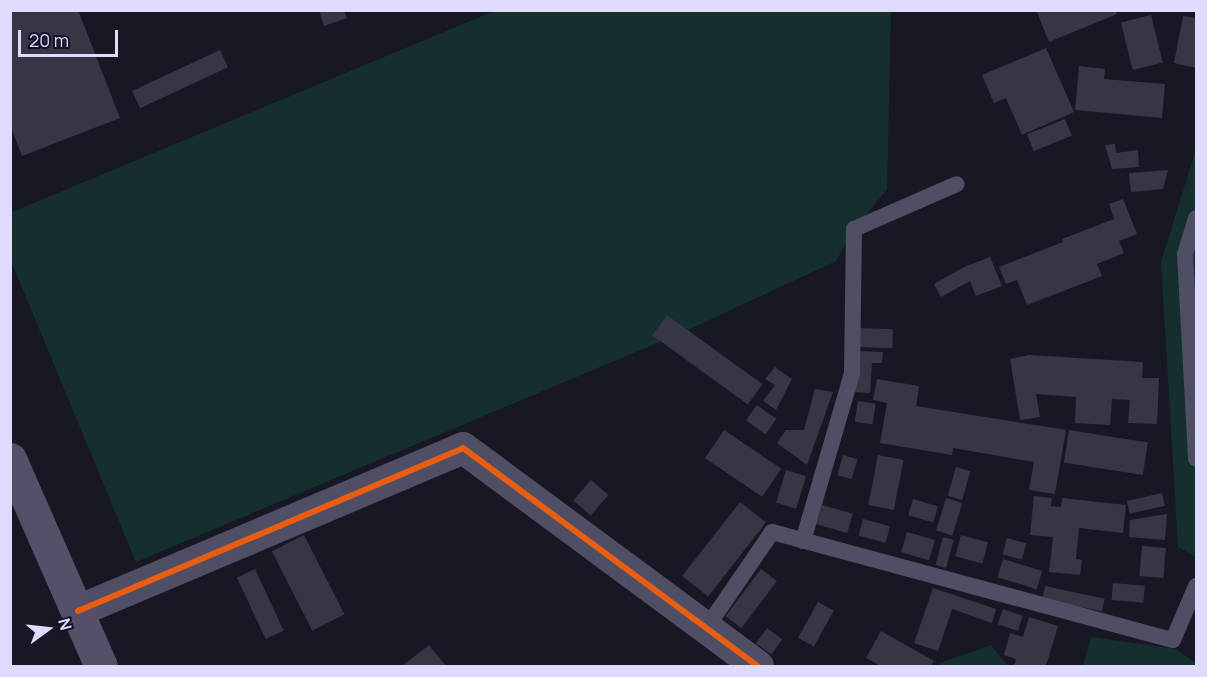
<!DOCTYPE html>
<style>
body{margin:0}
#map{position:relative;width:1207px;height:677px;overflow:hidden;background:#181824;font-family:Manrope,sans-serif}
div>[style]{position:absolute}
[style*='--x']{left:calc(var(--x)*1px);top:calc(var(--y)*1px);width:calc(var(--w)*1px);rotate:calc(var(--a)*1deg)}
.green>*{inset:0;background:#152f2e}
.building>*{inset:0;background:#363645;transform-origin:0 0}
.service>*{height:16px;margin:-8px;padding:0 8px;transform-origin:8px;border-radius:8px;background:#4e4e64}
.minor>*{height:32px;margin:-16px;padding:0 16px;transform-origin:16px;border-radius:16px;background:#4e4e64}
.primary>*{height:33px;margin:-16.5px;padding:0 16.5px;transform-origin:16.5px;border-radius:16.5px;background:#554f69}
.cycleway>*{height:6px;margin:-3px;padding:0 3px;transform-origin:3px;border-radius:3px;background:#e95d12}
span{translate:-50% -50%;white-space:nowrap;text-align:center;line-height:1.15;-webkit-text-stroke:4.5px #14122a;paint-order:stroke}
.frame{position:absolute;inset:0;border:12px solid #dddcfd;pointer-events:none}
.north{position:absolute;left:18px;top:599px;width:60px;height:60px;-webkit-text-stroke:4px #14122a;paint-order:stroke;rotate:75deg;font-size:16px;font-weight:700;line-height:24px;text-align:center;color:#dddcfd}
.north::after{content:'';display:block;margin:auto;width:21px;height:27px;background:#dddcfd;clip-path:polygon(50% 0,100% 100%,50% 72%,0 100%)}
.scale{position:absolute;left:18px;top:30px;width:100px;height:27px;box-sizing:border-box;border:3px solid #dddcfd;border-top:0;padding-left:8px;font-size:18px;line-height:21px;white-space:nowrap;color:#dddcfd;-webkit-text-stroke:4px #14122a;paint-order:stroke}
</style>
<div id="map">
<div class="green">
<i style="clip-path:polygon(494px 11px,891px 11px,887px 189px,854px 229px,836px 261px,688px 330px,136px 562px,11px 261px,10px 213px)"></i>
<i style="clip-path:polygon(1196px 149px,1196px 557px,1178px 547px,1161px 262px)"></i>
<i style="clip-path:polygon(1091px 637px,1176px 649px,1196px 663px,1196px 666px,1083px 666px)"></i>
<i style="clip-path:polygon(991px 645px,1008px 666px,939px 666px,940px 663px)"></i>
</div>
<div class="building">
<i style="clip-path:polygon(10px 10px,78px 10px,120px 118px,22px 156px,10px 125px)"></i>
<i style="clip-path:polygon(319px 10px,344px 10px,347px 18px,324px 26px)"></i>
<i style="clip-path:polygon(1036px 10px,1115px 10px,1117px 14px,1049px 42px)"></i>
<i style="left:1151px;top:15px;width:49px;height:31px;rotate:76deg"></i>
<i style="clip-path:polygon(1183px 16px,1196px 18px,1196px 68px,1174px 63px)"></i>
<i style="clip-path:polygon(1046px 48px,1074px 112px,1022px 135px,1006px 98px,994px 103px,982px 75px)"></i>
<i style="left:220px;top:50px;width:19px;height:97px;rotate:65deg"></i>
<i style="clip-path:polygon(1079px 66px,1105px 69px,1104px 79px,1165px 84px,1162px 118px,1075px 110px)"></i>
<i style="left:1065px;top:119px;width:18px;height:41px;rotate:68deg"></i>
<i style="clip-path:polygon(1115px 144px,1116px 153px,1138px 150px,1139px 167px,1112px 169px,1105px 145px)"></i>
<i style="clip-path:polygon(1168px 170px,1163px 189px,1131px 192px,1129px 173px)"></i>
<i style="clip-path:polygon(1123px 199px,1137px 234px,1119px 241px,1124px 253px,1097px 264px,1102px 276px,1027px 305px,1017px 280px,1006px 284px,999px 267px,1063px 242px,1062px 239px,1114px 219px,1109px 204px)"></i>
<i style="clip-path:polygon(990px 257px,1002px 286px,976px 296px,970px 281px,941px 297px,934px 284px,964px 267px)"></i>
<i style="left:667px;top:315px;width:118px;height:25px;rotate:36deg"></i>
<i style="left:857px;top:328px;width:36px;height:19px;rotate:2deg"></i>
<i style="clip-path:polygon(856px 351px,883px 352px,882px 363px,872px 363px,870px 393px,854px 392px)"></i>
<i style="clip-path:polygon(1029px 355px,1143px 362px,1142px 378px,1159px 378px,1157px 424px,1128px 423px,1130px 400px,1112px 399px,1110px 425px,1075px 423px,1076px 397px,1036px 394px,1040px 417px,1020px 420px,1010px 359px)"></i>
<i style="clip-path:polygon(775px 367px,792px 379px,776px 410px,763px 401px,775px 385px,765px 379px)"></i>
<i style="clip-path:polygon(877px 379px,919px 386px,916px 406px,1066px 430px,1055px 494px,1029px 490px,1034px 462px,953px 448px,952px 455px,880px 443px,887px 403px,873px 400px)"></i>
<i style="clip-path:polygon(815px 389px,833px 392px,807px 465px,777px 443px,786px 430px,804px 430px)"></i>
<i style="left:858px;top:401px;width:18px;height:21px;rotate:9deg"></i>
<i style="left:757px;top:405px;width:24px;height:19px;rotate:36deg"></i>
<i style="left:724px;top:430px;width:69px;height:34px;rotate:34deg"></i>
<i style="left:1069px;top:430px;width:80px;height:33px;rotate:9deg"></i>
<i style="left:843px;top:455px;width:15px;height:21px;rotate:16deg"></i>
<i style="left:878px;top:455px;width:26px;height:51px;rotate:11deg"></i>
<i style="left:956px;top:467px;width:15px;height:30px;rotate:16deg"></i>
<i style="left:786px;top:470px;width:21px;height:34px;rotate:17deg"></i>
<i style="left:591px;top:480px;width:23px;height:27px;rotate:41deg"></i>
<i style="left:1162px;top:493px;width:13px;height:36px;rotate:77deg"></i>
<i style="clip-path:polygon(1034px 496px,1052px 498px,1051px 506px,1061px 507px,1062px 498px,1126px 505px,1123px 533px,1079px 528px,1076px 559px,1082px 560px,1080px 575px,1049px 572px,1053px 537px,1030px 535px)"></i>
<i style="left:946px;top:498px;width:17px;height:34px;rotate:17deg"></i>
<i style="left:913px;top:499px;width:26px;height:17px;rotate:16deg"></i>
<i style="left:740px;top:502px;width:33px;height:94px;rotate:38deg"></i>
<i style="left:822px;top:505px;width:32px;height:20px;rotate:16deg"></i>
<i style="clip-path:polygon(1167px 514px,1165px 540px,1129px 537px,1130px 520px)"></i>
<i style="left:863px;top:519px;width:28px;height:17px;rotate:15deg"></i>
<i style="left:907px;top:532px;width:29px;height:21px;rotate:16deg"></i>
<i style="left:304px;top:535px;width:89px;height:36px;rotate:63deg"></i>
<i style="left:961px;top:535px;width:28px;height:22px;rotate:15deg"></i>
<i style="left:943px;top:537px;width:11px;height:29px;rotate:15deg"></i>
<i style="left:1007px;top:538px;width:20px;height:17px;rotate:15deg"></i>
<i style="left:1142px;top:546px;width:24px;height:30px;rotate:5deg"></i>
<i style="left:1003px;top:559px;width:41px;height:19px;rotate:17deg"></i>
<i style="left:255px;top:569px;width:68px;height:20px;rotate:65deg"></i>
<i style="left:761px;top:569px;width:20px;height:59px;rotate:37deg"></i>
<i style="left:1113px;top:583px;width:32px;height:17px;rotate:5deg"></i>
<i style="left:1045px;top:586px;width:61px;height:13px;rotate:12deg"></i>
<i style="clip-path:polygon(933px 588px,996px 609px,992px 623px,952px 609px,938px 651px,914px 643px)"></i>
<i style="left:818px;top:602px;width:18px;height:41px;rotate:29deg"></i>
<i style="left:1003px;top:609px;width:21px;height:16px;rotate:19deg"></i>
<i style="clip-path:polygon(1029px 617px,1058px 626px,1046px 666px,1014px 666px,1016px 659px,1004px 655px,1010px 633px,1023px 637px)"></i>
<i style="left:767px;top:628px;width:19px;height:19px;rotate:36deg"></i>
<i style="clip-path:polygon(881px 631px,934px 661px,931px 666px,881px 666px,866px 658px)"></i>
<i style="clip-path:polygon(429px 645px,446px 666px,402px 666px)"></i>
</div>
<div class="service">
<i style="--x:1196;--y:218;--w:38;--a:107"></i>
<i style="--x:1185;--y:254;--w:205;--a:86.9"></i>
<i style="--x:803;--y:541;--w:175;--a:-73.7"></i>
<i style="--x:852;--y:373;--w:144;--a:-89.2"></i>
<i style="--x:854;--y:229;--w:112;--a:-23.6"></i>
<i style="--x:707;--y:627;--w:115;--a:-55.6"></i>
<i style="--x:772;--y:532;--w:415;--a:15.1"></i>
<i style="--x:1173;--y:640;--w:59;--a:-66.9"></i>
</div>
<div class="minor">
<i style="--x:78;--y:611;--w:418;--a:-22.9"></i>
<i style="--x:463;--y:448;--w:367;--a:36.5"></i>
</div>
<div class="primary">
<i style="--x:10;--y:459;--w:226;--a:66.3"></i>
</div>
<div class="cycleway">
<i style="--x:78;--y:611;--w:418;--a:-22.9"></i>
<i style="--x:463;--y:448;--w:367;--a:36.5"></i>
</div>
<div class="frame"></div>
<div class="north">N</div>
<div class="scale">20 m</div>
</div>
